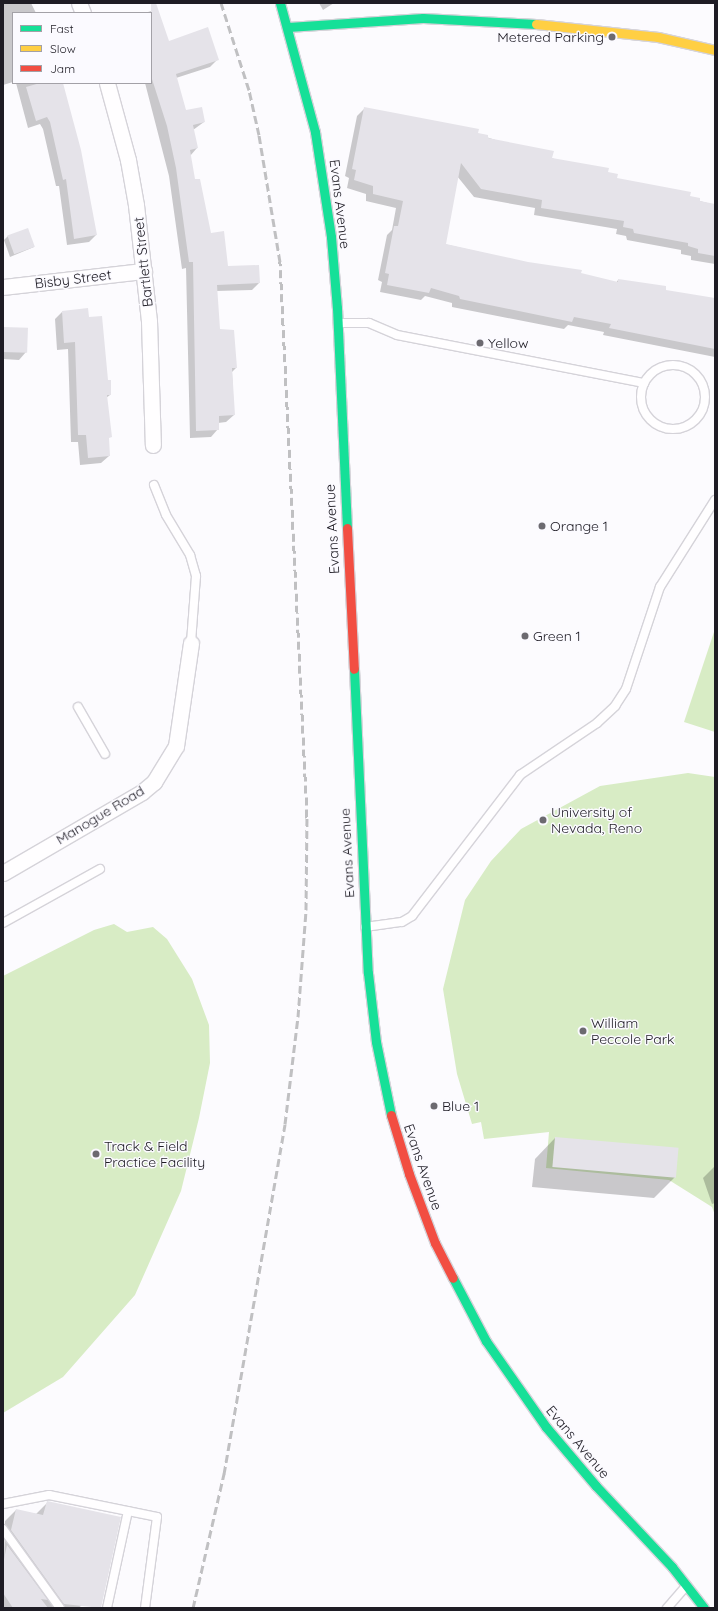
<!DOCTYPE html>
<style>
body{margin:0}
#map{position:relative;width:718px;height:1611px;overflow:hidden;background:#fcfbfe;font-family:Quicksand,sans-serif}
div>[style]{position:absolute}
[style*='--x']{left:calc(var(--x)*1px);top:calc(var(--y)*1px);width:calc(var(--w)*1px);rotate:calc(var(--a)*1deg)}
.green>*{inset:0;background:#d8ecc5}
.shadow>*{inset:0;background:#0003}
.building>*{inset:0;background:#e5e3e9;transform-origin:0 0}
.roads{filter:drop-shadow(1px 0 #d5d3d9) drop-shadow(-1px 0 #d5d3d9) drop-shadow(0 1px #d5d3d9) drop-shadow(0 -1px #d5d3d9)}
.lane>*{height:8px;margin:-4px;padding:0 4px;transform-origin:4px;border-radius:4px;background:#fffeff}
.lane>.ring{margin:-4px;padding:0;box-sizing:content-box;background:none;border:8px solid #fffeff;border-radius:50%}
.street>*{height:15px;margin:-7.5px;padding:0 7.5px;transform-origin:7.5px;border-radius:7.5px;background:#fffeff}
.fast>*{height:9px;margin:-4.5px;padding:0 4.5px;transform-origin:4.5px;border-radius:4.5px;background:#16e098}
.slow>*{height:9px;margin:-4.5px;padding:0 4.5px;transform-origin:4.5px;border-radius:4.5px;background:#ffcf43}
.jam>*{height:9px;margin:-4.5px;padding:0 4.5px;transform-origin:4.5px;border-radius:4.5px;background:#f24e42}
.rail>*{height:3px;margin-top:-1.5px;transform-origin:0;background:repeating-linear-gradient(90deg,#c0c0c2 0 8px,transparent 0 12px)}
.dots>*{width:11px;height:11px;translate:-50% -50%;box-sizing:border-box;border:2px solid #fbfaff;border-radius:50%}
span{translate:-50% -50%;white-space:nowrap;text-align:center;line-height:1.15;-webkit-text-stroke:3px #fbfaff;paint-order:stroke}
.poi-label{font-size:14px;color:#1e1c24}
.right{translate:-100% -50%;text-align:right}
.left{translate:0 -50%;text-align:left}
.street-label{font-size:14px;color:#1e1c24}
.frame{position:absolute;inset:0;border:4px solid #1e1c24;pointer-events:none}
.legend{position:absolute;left:12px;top:12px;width:140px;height:72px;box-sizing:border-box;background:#fbfaff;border:1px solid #a3a1a7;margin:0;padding:5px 7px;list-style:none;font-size:12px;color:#1e1c24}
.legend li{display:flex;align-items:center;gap:8px;height:20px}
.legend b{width:20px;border:1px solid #a3a1a7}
</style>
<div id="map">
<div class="green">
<i style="clip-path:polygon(715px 629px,715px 732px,684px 722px)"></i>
<i style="clip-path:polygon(688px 773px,715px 777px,715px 1215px,712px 1207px,669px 1180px,546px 1168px,549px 1132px,484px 1139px,481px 1122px,472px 1124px,457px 1074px,443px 989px,465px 900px,491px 861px,521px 829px,600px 786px)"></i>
<i style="clip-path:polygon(114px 924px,127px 932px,153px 927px,167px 939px,192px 979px,209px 1025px,210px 1063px,199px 1118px,181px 1191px,135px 1295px,63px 1377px,3px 1413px,3px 976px,94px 930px)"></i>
</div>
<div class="shadow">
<i style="clip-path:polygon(3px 3px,31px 3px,36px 13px,13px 13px,13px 82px,3px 85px)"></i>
<i style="clip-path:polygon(319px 3px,334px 3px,323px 10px)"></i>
<i style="clip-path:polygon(157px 9px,168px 42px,218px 59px,210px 67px,176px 78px,186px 112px,204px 122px,193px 130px,197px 148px,190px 156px,194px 181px,210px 234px,227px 267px,259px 283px,252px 290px,216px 291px,219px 330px,236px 368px,232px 372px,234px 415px,226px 422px,218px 423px,218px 429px,211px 437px,190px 438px,186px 268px,182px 269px,169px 176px,145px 83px,151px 83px,151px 13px,145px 13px)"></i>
<i style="clip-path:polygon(16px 83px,61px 83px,96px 235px,89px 242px,67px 245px,59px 186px,56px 186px,43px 129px,40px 124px,28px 128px)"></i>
<i style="clip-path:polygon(365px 108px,477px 134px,551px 158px,606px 173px,616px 179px,715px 205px,715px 264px,691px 260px,691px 256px,681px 254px,681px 250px,627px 240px,626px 236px,616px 234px,617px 229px,534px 215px,535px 208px,474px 197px,457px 176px,444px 244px,616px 283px,618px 280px,665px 291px,715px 299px,715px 357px,603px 335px,604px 332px,568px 325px,564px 329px,452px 307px,452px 303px,425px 296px,421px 300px,380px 292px,382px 282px,378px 280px,387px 235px,392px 230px,396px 208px,366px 201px,366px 194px,347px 188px,349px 178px,345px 176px,357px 116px)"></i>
<i style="clip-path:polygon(8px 236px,34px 247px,10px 257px,4px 240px)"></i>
<i style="clip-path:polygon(62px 312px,107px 381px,110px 395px,106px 398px,109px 456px,101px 463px,80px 465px,78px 442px,71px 442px,68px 349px,57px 350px,55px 319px)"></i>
<i style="clip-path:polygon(3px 328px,26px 352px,19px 360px,3px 359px)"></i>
<i style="clip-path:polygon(555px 1138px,675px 1177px,654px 1198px,532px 1187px,535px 1159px)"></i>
<i style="clip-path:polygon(715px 1166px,715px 1203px,712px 1204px,703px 1178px)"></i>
<i style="clip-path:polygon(48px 1502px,94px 1597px,78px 1608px,3px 1608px,5px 1521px,16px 1510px,36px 1514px)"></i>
</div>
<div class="building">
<i style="clip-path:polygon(151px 3px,156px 3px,169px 41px,208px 27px,219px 60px,176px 74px,186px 110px,202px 107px,205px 122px,193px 125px,198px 148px,190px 150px,195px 179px,200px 179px,211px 233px,224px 231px,228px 266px,259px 265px,260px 283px,217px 285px,220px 329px,234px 330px,237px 368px,232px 368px,235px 415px,219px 416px,219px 430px,196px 431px,193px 262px,189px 262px,176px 168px,167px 126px,151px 76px)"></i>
<i style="clip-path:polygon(40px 83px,63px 83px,81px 150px,97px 235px,74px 239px,66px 179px,63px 180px,50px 122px,47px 117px,36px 121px,26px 87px)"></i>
<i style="clip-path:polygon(364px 107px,479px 129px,478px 133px,488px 135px,488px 138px,554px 151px,552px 158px,609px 168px,608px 172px,618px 174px,617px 178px,691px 192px,690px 196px,700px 198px,700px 201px,715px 204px,715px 256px,698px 253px,698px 249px,688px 246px,688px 243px,634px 233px,633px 229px,623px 227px,624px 221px,541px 208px,542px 200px,481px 189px,461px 163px,446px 244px,528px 262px,582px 270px,581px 273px,618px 282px,618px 279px,666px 286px,666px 290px,715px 298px,715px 349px,609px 328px,611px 324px,574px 317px,572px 322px,460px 299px,459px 296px,431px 288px,429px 293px,387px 285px,389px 274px,385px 273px,394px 226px,398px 226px,403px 201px,373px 194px,373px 186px,354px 180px,356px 170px,352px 169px)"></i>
<i style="left:28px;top:228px;width:20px;height:22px;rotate:70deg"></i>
<i style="clip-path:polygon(88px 308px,89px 317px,102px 316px,108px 380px,111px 380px,111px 395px,107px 395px,112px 437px,109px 438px,110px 456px,88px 458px,86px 435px,78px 435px,75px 342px,64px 343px,62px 311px)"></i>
<i style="left:3px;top:327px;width:25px;height:25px;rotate:2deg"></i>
<i style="left:555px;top:1137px;width:124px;height:30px;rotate:5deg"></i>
<i style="clip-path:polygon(47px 1501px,121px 1517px,101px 1608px,64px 1604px,11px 1530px,16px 1509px,43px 1515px)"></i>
<i style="clip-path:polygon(7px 1545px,48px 1600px,41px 1599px,48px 1608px,13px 1608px,3px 1593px,3px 1564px)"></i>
</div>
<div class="roads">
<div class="lane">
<i style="--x:338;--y:323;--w:31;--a:0"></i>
<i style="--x:369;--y:323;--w:30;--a:23"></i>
<i style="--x:397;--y:335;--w:252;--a:11"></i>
<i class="ring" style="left:641px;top:365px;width:56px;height:56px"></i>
<i style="--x:154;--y:485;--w:32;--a:68"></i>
<i style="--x:166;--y:515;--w:47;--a:59"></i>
<i style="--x:190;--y:555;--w:22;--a:74"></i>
<i style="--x:196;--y:576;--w:67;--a:94.3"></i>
<i style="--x:78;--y:707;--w:54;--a:60.1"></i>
<i style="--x:3;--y:923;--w:111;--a:-29.1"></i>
<i style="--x:365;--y:927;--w:37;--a:-8"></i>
<i style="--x:402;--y:922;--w:12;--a:-31"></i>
<i style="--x:412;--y:916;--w:178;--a:-52.5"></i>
<i style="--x:520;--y:775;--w:93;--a:-34"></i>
<i style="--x:597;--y:723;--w:25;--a:-43"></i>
<i style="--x:615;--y:706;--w:20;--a:-57"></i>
<i style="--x:626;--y:689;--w:108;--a:-71.6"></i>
<i style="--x:660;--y:587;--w:103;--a:-57.7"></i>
<i style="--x:3;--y:1504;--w:47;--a:-11.1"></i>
<i style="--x:49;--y:1495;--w:110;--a:11.5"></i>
<i style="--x:157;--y:1517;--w:92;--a:97.5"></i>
<i style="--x:3;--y:1529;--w:97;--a:54.2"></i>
<i style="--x:107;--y:1608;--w:99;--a:-77.8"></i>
<i style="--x:667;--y:1608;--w:29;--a:-49"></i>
</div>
<div class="street">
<i style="--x:79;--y:3;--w:11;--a:68"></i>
<i style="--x:107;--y:83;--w:80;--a:74.7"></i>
<i style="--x:128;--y:160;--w:46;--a:79.9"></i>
<i style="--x:136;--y:205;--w:117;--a:83.6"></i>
<i style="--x:149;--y:321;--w:124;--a:88.2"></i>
<i style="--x:3;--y:287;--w:142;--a:-6.5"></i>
<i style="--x:3;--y:873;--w:161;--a:-30.2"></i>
<i style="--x:142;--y:792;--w:16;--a:-40"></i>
<i style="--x:154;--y:782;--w:42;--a:-58.6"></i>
<i style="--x:176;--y:746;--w:104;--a:-81.7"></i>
</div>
<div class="fast">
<i style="--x:280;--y:3;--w:134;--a:74.8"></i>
<i style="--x:315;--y:132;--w:106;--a:81.3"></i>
<i style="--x:331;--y:237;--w:71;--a:85.2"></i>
<i style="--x:337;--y:308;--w:220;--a:87.4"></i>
<i style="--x:288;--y:27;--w:135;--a:-3.8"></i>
<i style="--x:423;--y:18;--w:113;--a:3"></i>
<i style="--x:354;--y:669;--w:304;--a:87.4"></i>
<i style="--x:368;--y:973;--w:69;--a:83.4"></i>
<i style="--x:376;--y:1042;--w:75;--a:78.4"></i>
<i style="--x:453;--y:1278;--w:71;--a:62.4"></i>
<i style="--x:486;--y:1341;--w:105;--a:55.1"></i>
<i style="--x:546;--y:1427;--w:77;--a:49.7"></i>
<i style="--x:596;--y:1486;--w:111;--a:46.8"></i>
<i style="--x:672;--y:1567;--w:52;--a:52"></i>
</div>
<div class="slow">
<i style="--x:536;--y:24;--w:123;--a:6.1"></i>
<i style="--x:658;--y:37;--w:58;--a:12.8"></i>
</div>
<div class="jam">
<i style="--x:347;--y:528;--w:141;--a:87.2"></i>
<i style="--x:391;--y:1115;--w:62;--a:73"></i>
<i style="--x:409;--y:1174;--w:74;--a:69.4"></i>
<i style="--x:435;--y:1243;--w:39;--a:63"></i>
</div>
</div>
<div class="rail">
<i style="--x:193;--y:1608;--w:138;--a:-77"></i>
<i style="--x:224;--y:1474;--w:355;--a:-80.1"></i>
<i style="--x:285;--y:1124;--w:108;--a:-83.1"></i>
<i style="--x:298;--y:1017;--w:107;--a:-85.7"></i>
<i style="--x:306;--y:910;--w:93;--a:-89.4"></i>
<i style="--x:307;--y:817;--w:556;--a:-92.79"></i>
<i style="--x:280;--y:262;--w:129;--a:-99.4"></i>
<i style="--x:259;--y:135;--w:46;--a:-102.5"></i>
<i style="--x:249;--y:90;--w:91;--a:-107.8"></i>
</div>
<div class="dots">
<i style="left:612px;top:37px;background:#6c6a70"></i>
<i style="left:480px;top:343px;background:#6c6a70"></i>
<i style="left:542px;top:526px;background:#6c6a70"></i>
<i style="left:525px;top:636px;background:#6c6a70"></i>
<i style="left:543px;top:820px;background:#6c6a70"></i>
<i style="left:583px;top:1031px;background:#6c6a70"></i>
<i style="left:434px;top:1106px;background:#6c6a70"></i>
<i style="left:96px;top:1154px;background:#6c6a70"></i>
</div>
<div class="poi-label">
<span class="right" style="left:604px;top:37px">Metered Parking</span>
<span class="left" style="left:488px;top:343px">Yellow</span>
<span class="left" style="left:550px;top:526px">Orange 1</span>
<span class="left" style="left:533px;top:636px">Green 1</span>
<span class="left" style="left:551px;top:820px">University of<br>Nevada, Reno</span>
<span class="left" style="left:591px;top:1031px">William<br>Peccole Park</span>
<span class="left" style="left:442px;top:1106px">Blue 1</span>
<span class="left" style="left:104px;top:1154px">Track &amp; Field<br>Practice Facility</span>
</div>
<div class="street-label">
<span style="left:340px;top:204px;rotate:83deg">Evans Avenue</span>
<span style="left:143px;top:262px;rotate:-96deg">Bartlett Street</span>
<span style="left:73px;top:279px;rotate:-7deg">Bisby Street</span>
<span style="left:332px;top:529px;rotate:-93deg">Evans Avenue</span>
<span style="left:100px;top:815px;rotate:-31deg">Manogue Road</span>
<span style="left:347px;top:853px;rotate:-93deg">Evans Avenue</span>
<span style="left:423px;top:1167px;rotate:71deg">Evans Avenue</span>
<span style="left:578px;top:1442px;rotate:50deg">Evans Avenue</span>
</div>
<div class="frame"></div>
<ul class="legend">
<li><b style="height:5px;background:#16e098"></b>Fast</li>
<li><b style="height:5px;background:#ffcf43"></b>Slow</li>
<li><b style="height:5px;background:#f24e42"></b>Jam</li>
</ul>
</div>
